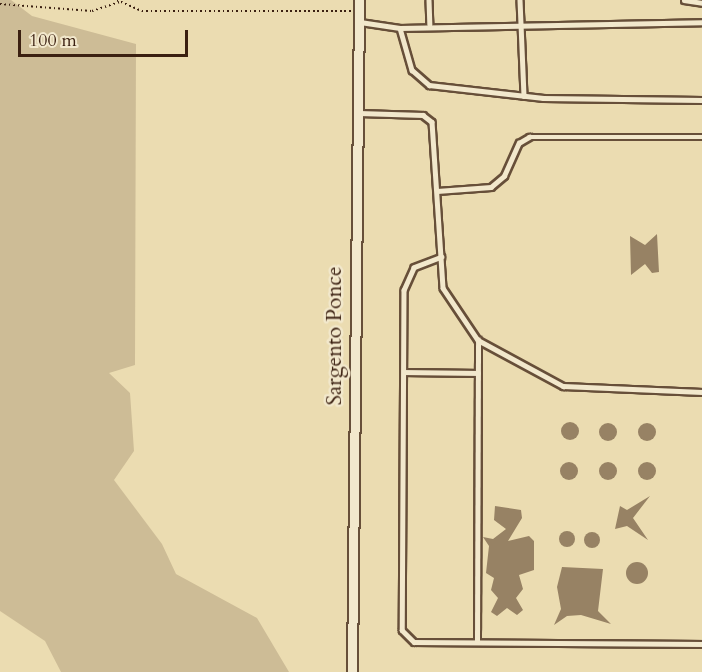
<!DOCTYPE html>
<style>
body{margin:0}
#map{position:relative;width:702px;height:672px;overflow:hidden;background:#ebdcb1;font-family:Cardo,serif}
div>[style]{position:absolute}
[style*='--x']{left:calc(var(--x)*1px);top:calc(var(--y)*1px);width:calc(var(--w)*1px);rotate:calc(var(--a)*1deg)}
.green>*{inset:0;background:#cdbc96}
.building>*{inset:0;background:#978264}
.round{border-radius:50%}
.path>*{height:2px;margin-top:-1px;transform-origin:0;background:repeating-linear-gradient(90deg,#3b2011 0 1.5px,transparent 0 4.5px)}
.roads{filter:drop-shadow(2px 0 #674f39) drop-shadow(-2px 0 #674f39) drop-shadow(0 2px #674f39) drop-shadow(0 -2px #674f39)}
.service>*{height:4.5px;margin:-2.25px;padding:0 2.25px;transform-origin:2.25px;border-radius:2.25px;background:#f2e8cc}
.minor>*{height:9px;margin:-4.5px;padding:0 4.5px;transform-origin:4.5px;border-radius:4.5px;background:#f2e8cc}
span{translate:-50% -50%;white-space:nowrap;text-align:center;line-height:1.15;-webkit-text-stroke:5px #f2e8cc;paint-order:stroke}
.street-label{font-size:21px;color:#3b2011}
.scale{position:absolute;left:18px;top:30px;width:170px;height:27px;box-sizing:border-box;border:3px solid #3b2011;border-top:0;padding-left:8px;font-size:18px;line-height:21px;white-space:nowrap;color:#3b2011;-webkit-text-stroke:4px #f2e8cc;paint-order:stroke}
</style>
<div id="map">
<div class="green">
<i style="clip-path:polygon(0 0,11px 0,32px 16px,136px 44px,135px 365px,109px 373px,130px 393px,134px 451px,114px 480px,162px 544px,176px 574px,257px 618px,289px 672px,61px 672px,45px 641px,0 611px)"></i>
</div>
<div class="building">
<i style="clip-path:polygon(657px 234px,659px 272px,652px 273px,645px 264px,631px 275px,630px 236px,645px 245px)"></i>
<i class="round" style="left:561px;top:422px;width:18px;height:18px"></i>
<i class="round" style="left:599px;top:423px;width:18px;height:18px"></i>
<i class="round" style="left:638px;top:423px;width:18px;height:18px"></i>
<i class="round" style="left:599px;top:462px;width:18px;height:18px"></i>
<i class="round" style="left:560px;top:462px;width:18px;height:18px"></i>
<i class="round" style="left:638px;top:462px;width:18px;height:18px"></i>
<i style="clip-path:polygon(650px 496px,633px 518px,648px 540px,627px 526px,615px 529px,620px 506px,627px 510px)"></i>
<i style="clip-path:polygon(495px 506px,521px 510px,522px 518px,508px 541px,529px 536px,534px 541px,534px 570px,519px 575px,523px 589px,516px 598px,523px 610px,517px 615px,507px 608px,497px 616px,491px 612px,498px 598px,491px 590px,494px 578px,486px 573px,489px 546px,483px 537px,493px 539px,506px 529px,494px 520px)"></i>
<i class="round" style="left:559px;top:531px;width:16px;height:16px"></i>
<i class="round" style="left:584px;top:532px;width:16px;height:16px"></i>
<i class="round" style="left:626px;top:562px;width:22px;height:22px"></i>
<i style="clip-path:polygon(562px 567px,603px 569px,598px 611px,611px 624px,581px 615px,567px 616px,554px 625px,561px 609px,557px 587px)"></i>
</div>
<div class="path">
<i style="--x:117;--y:0;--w:27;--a:24"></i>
<i style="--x:142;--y:11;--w:209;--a:0"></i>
<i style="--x:0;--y:4;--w:92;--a:4.4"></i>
<i style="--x:92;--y:11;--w:29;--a:-18"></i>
</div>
<div class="roads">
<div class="service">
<i style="--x:429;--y:0;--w:24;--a:88"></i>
<i style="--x:520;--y:0;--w:96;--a:87.6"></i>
<i style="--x:684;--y:0;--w:18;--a:9"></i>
<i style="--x:360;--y:22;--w:40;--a:8.5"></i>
<i style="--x:400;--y:28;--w:44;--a:74.1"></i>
<i style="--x:412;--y:70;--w:23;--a:41"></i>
<i style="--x:429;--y:85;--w:115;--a:6.5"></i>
<i style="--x:543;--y:98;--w:159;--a:0.7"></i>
<i style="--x:400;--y:28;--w:302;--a:-1.1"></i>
<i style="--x:359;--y:113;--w:64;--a:1.8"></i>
<i style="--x:423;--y:115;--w:11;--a:38"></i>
<i style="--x:432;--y:122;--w:166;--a:86.2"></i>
<i style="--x:443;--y:288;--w:63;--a:56.1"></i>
<i style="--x:478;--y:340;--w:97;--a:28.4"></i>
<i style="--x:563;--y:386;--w:139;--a:2.5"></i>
<i style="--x:437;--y:191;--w:54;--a:-4.2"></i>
<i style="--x:491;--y:187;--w:17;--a:-40"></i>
<i style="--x:504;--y:176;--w:36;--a:-66"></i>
<i style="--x:519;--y:143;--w:12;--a:-31"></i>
<i style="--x:529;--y:137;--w:173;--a:0"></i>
<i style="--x:442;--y:257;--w:30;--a:159"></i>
<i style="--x:414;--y:268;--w:24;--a:114"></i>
<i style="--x:404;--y:290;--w:340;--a:90.3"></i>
<i style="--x:402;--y:630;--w:17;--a:45"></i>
<i style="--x:414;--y:642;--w:288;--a:0.4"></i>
<i style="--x:404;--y:372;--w:74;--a:0.8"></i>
<i style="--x:477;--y:641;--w:301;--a:-89.8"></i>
</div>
<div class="minor">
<i style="--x:352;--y:672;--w:672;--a:-89.4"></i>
</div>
</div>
<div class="street-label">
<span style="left:335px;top:336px;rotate:-90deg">Sargento Ponce</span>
</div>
<div class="scale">100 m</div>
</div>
